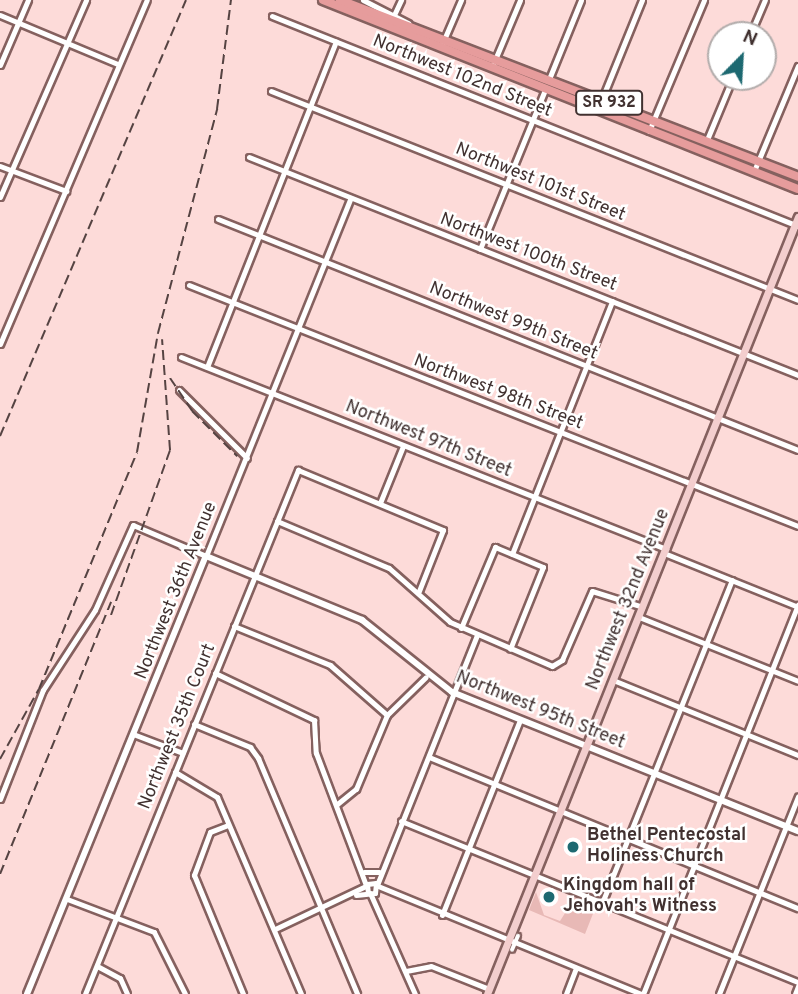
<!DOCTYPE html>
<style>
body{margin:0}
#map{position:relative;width:798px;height:994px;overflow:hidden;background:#fddbd9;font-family:Overpass,sans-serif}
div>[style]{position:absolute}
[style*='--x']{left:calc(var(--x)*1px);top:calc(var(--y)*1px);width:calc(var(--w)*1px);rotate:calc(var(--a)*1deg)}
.green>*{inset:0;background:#e8b9b6}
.roads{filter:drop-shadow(2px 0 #85615f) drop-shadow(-2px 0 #85615f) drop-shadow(0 2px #85615f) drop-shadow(0 -2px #85615f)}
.pedestrian>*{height:3.5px;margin:-1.75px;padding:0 1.75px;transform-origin:1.75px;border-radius:1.75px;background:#fff}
.minor>*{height:5px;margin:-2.5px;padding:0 2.5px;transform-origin:2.5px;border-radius:2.5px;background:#fff}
.tertiary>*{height:6px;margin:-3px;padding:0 3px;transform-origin:3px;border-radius:3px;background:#fff}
.secondary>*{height:7px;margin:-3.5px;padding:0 3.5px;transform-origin:3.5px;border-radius:3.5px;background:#f3cece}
.primary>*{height:8px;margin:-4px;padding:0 4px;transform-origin:4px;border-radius:4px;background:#e69c9c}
.rail>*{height:2px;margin-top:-1px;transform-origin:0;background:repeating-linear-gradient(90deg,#554342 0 10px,transparent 0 15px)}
.dots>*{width:19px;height:19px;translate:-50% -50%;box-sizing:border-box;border:4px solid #fff;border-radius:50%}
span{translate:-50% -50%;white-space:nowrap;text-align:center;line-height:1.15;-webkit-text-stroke:5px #fff;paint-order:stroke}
.shield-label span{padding:2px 5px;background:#fff;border:2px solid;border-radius:5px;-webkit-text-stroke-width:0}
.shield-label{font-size:16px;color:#413130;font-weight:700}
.street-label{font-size:18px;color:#413130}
.poi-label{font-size:18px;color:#413130;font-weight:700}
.left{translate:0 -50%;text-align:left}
.north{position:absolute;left:707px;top:21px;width:70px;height:70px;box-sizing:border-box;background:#fff;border:2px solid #b3adac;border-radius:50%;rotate:24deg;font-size:19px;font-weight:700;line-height:28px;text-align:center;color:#413130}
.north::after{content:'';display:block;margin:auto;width:24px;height:32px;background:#1d6971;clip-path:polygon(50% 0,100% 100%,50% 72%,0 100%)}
</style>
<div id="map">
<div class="green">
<i style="clip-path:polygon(536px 892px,544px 915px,560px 921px,574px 899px,570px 895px,596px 906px,585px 934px,529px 910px)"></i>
</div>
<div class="roads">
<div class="pedestrian">
<i style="--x:512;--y:950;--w:15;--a:-67"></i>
</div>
<div class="minor">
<i style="--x:363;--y:0;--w:51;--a:27.1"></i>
<i style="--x:0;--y:15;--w:128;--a:22.6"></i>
<i style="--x:394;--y:15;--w:17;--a:-65"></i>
<i style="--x:272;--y:16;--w:566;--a:21.76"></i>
<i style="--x:750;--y:35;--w:38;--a:-67"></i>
<i style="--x:443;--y:42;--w:46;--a:-66.8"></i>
<i style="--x:494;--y:62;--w:67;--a:-67.2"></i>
<i style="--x:0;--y:65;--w:71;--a:-66.7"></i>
<i style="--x:549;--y:79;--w:85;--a:-67.9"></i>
<i style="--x:271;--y:91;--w:567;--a:21.63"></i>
<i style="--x:601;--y:101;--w:109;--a:-67.9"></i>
<i style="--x:649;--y:131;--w:142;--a:-67.2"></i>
<i style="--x:706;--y:142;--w:70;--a:-67.4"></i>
<i style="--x:249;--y:157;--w:591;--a:21.66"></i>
<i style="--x:0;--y:166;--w:71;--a:20.7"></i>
<i style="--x:754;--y:171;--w:114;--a:-67.3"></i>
<i style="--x:0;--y:197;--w:215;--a:-66.4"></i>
<i style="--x:218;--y:219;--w:624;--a:21.72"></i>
<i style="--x:480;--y:249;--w:172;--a:-67.8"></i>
<i style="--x:189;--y:285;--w:655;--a:21.59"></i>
<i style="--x:0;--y:344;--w:374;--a:-66.9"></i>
<i style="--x:181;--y:357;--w:522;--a:21.6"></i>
<i style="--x:207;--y:367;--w:350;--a:-68.4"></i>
<i style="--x:179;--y:390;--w:96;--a:45"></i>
<i style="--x:380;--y:503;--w:61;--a:-68"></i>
<i style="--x:277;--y:521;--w:121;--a:22.8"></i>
<i style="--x:389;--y:568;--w:81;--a:41.5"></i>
<i style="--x:450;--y:622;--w:111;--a:23.3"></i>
<i style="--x:552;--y:666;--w:12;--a:-31"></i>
<i style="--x:562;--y:660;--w:75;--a:-66.5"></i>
<i style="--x:592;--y:591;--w:53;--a:17.4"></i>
<i style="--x:664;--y:553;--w:144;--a:21.9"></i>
<i style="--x:512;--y:554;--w:272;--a:-68.4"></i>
<i style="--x:639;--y:617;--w:171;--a:21.9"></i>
<i style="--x:234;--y:626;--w:104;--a:22.1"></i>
<i style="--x:330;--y:665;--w:76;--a:41.3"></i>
<i style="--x:461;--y:628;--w:88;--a:-67.2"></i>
<i style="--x:495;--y:547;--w:52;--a:22.6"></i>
<i style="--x:543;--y:567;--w:88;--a:111.9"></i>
<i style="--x:215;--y:673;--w:110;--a:25.4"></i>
<i style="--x:314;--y:720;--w:33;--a:87"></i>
<i style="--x:316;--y:753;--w:141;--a:69.3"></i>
<i style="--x:613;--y:680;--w:200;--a:22.1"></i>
<i style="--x:194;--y:724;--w:61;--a:22.3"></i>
<i style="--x:250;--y:747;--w:14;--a:54"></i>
<i style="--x:258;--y:758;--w:256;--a:67.2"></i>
<i style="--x:133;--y:734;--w:53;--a:20.8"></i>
<i style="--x:429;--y:757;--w:399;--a:22.3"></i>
<i style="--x:175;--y:772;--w:49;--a:30.8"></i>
<i style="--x:217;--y:797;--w:214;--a:66.9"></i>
<i style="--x:0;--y:799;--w:117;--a:-68.5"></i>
<i style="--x:43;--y:690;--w:95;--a:-57"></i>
<i style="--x:95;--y:610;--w:93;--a:-65.9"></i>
<i style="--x:133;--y:525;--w:79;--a:23"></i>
<i style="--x:206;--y:556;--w:386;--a:-68"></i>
<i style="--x:336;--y:805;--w:26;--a:-39"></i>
<i style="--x:356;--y:789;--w:80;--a:-67.3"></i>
<i style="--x:387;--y:715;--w:54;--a:-44.3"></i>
<i style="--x:401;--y:821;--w:428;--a:22.1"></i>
<i style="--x:228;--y:825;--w:19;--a:159"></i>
<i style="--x:210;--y:832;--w:46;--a:110.4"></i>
<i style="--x:194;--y:875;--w:129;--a:67.6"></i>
<i style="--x:364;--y:872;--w:15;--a:0"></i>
<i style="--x:377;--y:885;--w:269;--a:-68.2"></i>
<i style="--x:378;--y:886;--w:284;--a:22.3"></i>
<i style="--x:370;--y:893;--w:111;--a:66"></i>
<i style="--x:356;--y:895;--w:19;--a:-6"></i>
<i style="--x:375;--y:893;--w:10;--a:-84"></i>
<i style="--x:376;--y:883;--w:9;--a:174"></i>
<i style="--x:367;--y:884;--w:9;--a:84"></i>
<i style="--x:67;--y:899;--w:93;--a:20.8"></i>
<i style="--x:154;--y:932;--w:69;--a:63.4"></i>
<i style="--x:602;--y:903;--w:348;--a:-68.1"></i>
<i style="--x:442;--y:915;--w:210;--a:-68.2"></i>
<i style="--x:275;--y:929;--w:101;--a:-25.3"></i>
<i style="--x:97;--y:966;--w:26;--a:28"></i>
<i style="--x:120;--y:978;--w:17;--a:66"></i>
<i style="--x:406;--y:971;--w:25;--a:-11"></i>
<i style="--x:431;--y:966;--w:62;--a:21.6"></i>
<i style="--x:85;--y:994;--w:566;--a:-67.88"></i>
<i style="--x:298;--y:470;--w:157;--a:22.5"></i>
<i style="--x:443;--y:530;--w:66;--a:111.5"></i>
<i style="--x:566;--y:994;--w:28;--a:-69"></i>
<i style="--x:643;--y:994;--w:419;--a:-68.3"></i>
<i style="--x:719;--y:994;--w:213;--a:-68.2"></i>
<i style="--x:795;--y:994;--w:9;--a:-69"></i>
</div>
<div class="tertiary">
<i style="--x:27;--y:994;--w:473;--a:-67.8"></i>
<i style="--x:206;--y:556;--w:169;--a:22.3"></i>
<i style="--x:362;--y:620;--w:115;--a:38.7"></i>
<i style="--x:452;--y:692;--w:373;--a:21.9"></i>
</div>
<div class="secondary">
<i style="--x:487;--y:994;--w:837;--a:-68.19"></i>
</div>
<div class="primary">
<i style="--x:323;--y:0;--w:511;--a:21.7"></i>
<i style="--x:340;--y:0;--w:491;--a:21.1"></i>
</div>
</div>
<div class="rail">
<i style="--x:170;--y:378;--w:40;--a:56"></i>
<i style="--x:192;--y:411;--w:64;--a:45"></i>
<i style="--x:0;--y:436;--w:474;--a:-66.9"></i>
<i style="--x:111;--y:615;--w:175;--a:-70.3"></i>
<i style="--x:170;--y:450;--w:111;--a:-94.1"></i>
<i style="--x:0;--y:759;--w:80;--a:-60.9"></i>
<i style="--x:39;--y:689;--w:256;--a:-67.5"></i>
<i style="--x:137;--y:452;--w:121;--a:-80"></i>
<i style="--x:158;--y:333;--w:232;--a:-75.2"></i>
<i style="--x:217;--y:109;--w:110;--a:-82.7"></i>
<i style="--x:0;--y:874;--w:294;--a:-67.8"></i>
</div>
<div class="dots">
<i style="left:573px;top:847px;background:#1d6971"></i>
<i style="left:549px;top:897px;background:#1d6971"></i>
</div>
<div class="shield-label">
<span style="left:609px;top:103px">SR 932</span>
</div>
<div class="street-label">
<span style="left:462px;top:77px;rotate:22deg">Northwest 102nd Street</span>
<span style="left:540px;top:183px;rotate:22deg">Northwest 101st Street</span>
<span style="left:528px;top:253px;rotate:21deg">Northwest 100th Street</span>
<span style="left:513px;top:322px;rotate:22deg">Northwest 99th Street</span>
<span style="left:498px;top:393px;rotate:21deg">Northwest 98th Street</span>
<span style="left:428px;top:440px;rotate:22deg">Northwest 97th Street</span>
<span style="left:177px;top:591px;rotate:-68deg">Northwest 36th Avenue</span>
<span style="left:629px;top:600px;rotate:-68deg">Northwest 32nd Avenue</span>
<span style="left:540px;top:711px;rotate:22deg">Northwest 95th Street</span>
<span style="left:178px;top:727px;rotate:-68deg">Northwest 35th Court</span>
</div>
<div class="poi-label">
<span class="left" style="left:587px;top:847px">Bethel Pentecostal<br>Holiness Church</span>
<span class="left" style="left:563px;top:897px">Kingdom hall of<br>Jehovah's Witness</span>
</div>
<div class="north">N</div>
</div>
